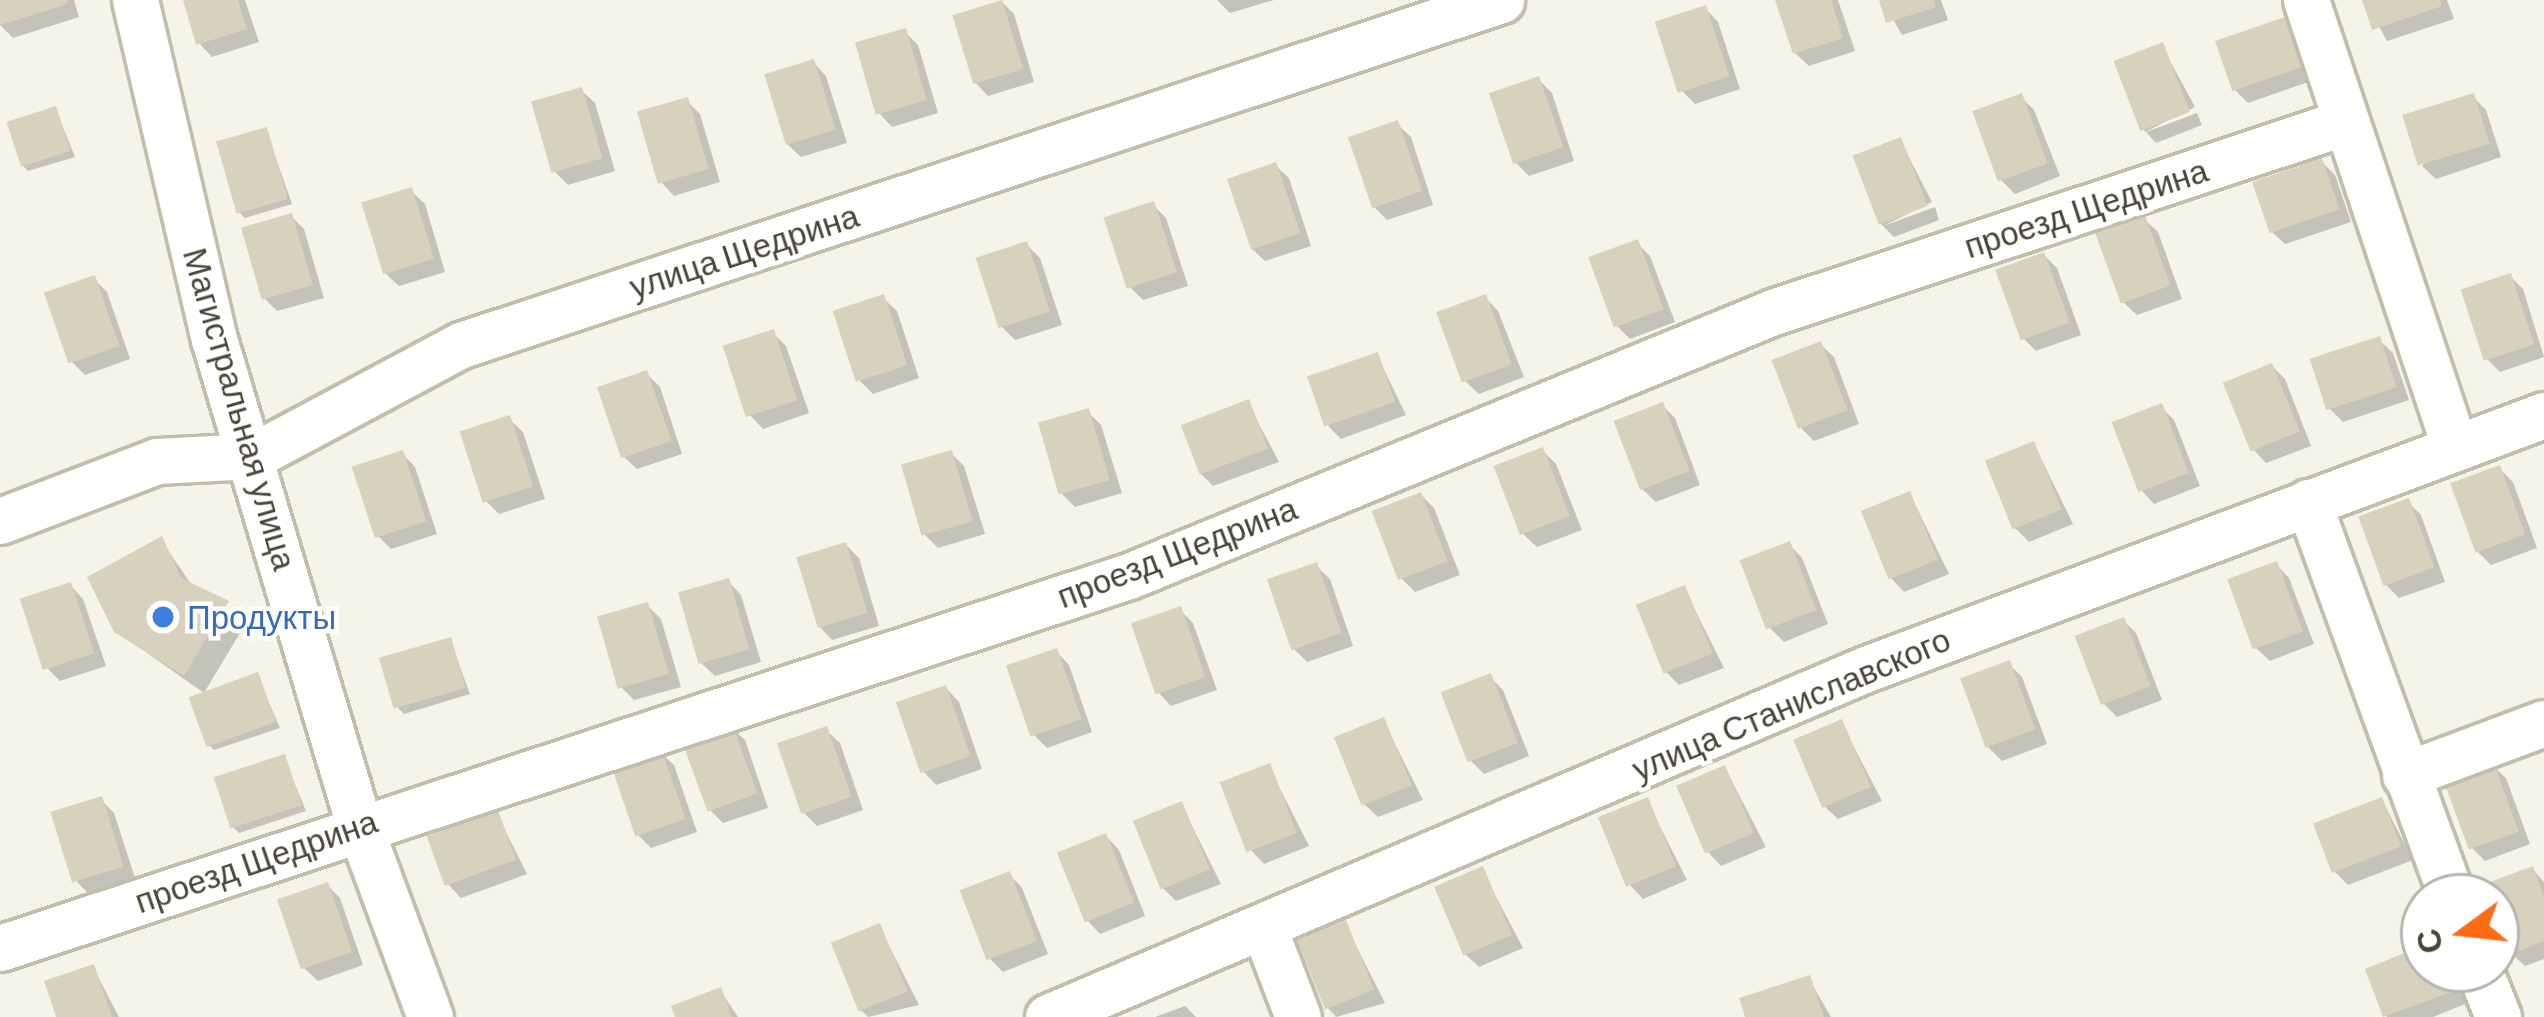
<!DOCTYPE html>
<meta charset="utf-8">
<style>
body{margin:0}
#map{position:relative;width:2544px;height:1017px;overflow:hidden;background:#f5f4e8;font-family:Barlow,sans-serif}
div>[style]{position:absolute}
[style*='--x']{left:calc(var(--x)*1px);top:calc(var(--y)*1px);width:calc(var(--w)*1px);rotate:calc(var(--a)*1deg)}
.shadow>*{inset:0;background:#0003}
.building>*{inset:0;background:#d7d2bd;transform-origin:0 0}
.roads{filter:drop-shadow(3px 0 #c1beaa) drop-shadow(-3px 0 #c1beaa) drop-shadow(0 3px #c1beaa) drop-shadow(0 -3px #c1beaa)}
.minor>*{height:45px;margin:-22.5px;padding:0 22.5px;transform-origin:22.5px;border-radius:22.5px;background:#fff}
.dots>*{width:33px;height:33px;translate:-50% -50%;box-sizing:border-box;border:6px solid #fff;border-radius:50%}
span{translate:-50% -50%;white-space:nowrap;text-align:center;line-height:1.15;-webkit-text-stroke:9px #fff;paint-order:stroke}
.street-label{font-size:33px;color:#494536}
.shop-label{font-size:33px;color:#366cbe}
.left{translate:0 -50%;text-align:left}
.north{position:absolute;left:2400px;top:873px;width:120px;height:120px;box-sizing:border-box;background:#fff;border:3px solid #b6b5af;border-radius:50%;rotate:255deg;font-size:33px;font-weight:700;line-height:48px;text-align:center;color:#494536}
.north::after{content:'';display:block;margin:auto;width:42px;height:54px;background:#ff6b15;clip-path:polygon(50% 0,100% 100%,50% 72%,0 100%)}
</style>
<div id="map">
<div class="shadow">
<i style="clip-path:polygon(0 0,74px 0,79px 17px,13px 38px,0 25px)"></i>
<i style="clip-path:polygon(186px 0,245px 0,259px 42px,212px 57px,199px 43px)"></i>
<i style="clip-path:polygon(1217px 0,1274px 0,1230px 13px)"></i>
<i style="clip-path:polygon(1778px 0,1838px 0,1855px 51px,1809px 66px,1795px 53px)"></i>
<i style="clip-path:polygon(1882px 0,1941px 0,1948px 20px,1902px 35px)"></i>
<i style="clip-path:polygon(2365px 0,2447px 0,2454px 19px,2387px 41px)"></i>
<i style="clip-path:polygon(1001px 1px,1014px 14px,1034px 82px,988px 96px,975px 82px)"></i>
<i style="clip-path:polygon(1705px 8px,1718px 22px,1740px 89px,1695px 104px,1682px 91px)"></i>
<i style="clip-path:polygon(2284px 20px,2298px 33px,2314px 80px,2248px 103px,2235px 90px)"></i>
<i style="clip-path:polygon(905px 32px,918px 45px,938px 113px,892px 127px,879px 113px)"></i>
<i style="clip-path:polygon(2162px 46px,2195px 107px,2145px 132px,2143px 129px)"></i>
<i style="clip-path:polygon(813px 62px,826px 76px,847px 143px,801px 157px,787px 144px)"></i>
<i style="clip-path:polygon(1539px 80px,1552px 93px,1574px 161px,1529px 176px,1515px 162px)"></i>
<i style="clip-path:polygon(581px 90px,595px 103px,615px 171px,568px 185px,555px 172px)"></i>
<i style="clip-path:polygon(2021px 97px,2034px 110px,2060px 176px,2015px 194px,2001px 180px)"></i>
<i style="clip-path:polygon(2473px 97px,2486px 110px,2501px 157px,2436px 179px,2422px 166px)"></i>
<i style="clip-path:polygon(687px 101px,700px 114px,720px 182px,674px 196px,661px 182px)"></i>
<i style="clip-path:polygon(56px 110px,75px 157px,28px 171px,22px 165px)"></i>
<i style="clip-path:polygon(2197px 113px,2202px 125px,2156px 143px,2146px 132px)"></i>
<i style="clip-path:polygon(1397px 124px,1411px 137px,1433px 205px,1387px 220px,1373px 206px)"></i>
<i style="clip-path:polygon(266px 130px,292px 204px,245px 218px,239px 212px)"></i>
<i style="clip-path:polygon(1900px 140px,1932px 202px,1883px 226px,1881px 224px)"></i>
<i style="clip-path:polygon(2322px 162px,2335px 175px,2351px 222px,2285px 244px,2271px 231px)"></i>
<i style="clip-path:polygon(1275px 165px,1289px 178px,1311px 246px,1265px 261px,1251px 248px)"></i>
<i style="clip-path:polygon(411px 191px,425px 204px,445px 272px,399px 286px,385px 273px)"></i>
<i style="clip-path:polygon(1153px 205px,1166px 218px,1188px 286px,1143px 300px,1130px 287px)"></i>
<i style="clip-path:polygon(1935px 207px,1939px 220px,1894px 237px,1883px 226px)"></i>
<i style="clip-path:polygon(291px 216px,304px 229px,324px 298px,277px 311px,264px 298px)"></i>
<i style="clip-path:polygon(2144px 219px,2158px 232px,2182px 299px,2137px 315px,2123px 302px)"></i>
<i style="clip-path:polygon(1637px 243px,1650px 256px,1675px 322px,1630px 339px,1617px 326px)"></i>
<i style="clip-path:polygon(1026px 244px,1040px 258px,1062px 325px,1015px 340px,1002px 327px)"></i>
<i style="clip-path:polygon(2044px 255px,2057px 268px,2081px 335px,2036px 351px,2023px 338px)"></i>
<i style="clip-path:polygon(2510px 276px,2523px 289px,2544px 357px,2500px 372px,2487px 359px)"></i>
<i style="clip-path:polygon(94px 279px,107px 292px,130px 359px,85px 375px,71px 361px)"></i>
<i style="clip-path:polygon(1485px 297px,1498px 311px,1524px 377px,1479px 394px,1465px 381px)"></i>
<i style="clip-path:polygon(883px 298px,897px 311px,919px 378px,873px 394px,859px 380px)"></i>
<i style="clip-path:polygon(773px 333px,786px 346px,809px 413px,763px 429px,750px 415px)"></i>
<i style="clip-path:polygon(2379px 340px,2393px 353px,2409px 400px,2343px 422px,2330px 409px)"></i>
<i style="clip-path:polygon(1820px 344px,1834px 357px,1859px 424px,1814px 441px,1801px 428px)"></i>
<i style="clip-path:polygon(1377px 355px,1406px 415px,1341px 439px,1328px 426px)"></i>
<i style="clip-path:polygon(2272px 366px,2285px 379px,2311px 446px,2266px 463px,2253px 449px)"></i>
<i style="clip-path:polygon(647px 374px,660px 387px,682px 454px,637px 469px,623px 456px)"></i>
<i style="clip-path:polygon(1248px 403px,1279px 462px,1213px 486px,1200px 473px)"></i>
<i style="clip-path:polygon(1662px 405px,1675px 418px,1700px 485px,1656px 502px,1642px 489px)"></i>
<i style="clip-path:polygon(2161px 407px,2174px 420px,2200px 486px,2154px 504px,2141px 490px)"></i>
<i style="clip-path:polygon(1088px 412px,1101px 425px,1122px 493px,1075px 507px,1062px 494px)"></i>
<i style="clip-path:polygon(509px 419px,523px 432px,545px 499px,499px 514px,486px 501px)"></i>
<i style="clip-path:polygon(2034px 444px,2073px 524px,2029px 542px,2015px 528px)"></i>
<i style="clip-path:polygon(1542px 450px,1556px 464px,1582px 530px,1537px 547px,1523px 534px)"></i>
<i style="clip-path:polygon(402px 453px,415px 467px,437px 534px,391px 549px,378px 536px)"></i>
<i style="clip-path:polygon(951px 453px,964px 466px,985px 534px,938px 548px,925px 535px)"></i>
<i style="clip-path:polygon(2499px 468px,2513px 482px,2537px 548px,2491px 565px,2478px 552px)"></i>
<i style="clip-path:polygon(1910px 494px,1949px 574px,1904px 592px,1891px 578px)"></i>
<i style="clip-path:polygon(1421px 495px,1434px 508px,1460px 575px,1415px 592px,1402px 579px)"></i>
<i style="clip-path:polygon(2408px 502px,2421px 515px,2445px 582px,2399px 598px,2386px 585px)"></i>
<i style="clip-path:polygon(161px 540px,193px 587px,246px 623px,204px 693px,116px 631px)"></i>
<i style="clip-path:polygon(1789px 544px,1802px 558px,1828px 624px,1784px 642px,1770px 628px)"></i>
<i style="clip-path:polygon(846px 545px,859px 558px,879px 626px,832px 640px,819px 626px)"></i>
<i style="clip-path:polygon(2276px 564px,2289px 578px,2314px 644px,2270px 661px,2256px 648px)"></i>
<i style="clip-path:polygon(1316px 566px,1330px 579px,1353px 646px,1307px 662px,1294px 649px)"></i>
<i style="clip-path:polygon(728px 581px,741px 595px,761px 662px,715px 676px,701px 663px)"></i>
<i style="clip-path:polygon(70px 585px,83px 599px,106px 666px,60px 681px,47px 668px)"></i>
<i style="clip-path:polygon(1684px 588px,1724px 668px,1679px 685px,1666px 672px)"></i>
<i style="clip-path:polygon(647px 605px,661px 619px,681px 687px,634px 700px,621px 687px)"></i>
<i style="clip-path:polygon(1180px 610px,1193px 623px,1217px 690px,1171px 706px,1158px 692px)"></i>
<i style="clip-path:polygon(2123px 620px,2136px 633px,2162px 700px,2117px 717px,2104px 704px)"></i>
<i style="clip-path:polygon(450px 640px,470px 694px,404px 714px,398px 708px)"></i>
<i style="clip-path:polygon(1056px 651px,1069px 665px,1092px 732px,1047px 748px,1033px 734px)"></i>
<i style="clip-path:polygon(2009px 664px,2022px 677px,2047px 744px,2002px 761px,1988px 747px)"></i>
<i style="clip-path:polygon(257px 675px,280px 728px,214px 750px,208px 744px)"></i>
<i style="clip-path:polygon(1490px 677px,1503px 690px,1529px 756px,1484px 774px,1471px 761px)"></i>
<i style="clip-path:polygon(946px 688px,959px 702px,982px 769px,936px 785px,923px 771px)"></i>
<i style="clip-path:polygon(1383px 720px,1423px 800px,1378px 817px,1364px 804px)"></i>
<i style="clip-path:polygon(1841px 722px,1882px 801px,1838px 819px,1824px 806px)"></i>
<i style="clip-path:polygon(731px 727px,745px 740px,768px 808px,723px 823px,710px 810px)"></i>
<i style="clip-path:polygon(826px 730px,840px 743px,863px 810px,817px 826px,804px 813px)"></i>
<i style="clip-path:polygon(660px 752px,674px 765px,697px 832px,651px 848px,638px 835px)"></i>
<i style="clip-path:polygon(284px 758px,306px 811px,239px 833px,233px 827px)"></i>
<i style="clip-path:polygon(2492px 765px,2506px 778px,2530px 844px,2485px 861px,2472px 848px)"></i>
<i style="clip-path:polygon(1269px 767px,1309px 846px,1264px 864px,1251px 850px)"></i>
<i style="clip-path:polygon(1725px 768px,1766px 847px,1721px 866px,1708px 852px)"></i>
<i style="clip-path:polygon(101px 800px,114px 813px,136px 881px,90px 895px,77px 882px)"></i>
<i style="clip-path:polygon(2382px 800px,2413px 860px,2348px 885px,2335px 872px)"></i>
<i style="clip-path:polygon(1647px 801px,1687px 880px,1643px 899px,1630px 885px)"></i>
<i style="clip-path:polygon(1181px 804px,1221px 884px,1176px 901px,1163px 888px)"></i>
<i style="clip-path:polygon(497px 814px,527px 874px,461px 898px,448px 884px)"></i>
<i style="clip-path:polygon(1106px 836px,1119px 850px,1145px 916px,1100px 934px,1087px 920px)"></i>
<i style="clip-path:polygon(2532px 869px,2544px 882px,2544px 959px,2525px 966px,2511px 953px,2486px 886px)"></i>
<i style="clip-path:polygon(1482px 870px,1523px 948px,1479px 967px,1465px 954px)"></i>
<i style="clip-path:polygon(1009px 874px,1022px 888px,1048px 954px,1003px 972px,990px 959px)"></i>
<i style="clip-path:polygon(327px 885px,340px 898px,363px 965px,318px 981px,304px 968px)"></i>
<i style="clip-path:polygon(1345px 924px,1385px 1003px,1336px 1017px,1328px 1008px)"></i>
<i style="clip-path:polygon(879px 926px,919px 1005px,868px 1017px,861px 1010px)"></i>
<i style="clip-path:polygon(2424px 949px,2424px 969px,2451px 969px,2465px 1004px,2433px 1017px,2387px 1017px,2369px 970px)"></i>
<i style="clip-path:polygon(93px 967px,119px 1017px,59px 1017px)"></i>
<i style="clip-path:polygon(1809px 979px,1831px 1017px,1748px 1017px)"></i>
<i style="clip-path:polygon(720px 990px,738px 1017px,678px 1017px)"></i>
<i style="clip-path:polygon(1185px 1006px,1196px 1017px,1155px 1017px)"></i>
</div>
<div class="building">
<i style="clip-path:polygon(0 0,67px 0,68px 4px,0 25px)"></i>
<i style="clip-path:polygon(183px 0,238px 0,247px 29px,196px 45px)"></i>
<i style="left:1002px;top:0;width:72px;height:52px;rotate:73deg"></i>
<i style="clip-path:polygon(1775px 0,1831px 0,1843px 38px,1793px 54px)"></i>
<i style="clip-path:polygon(1879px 0,1934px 0,1936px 7px,1886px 23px)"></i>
<i style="clip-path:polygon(2362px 0,2440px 0,2442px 6px,2372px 30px)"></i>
<i style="left:1706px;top:5px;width:75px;height:54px;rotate:72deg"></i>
<i style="left:2285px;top:17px;width:53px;height:74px;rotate:71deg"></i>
<i style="left:906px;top:28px;width:75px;height:53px;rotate:74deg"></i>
<i style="left:2163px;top:42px;width:75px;height:53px;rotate:69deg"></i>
<i style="left:814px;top:59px;width:74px;height:52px;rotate:73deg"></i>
<i style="left:1539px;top:76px;width:75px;height:53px;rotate:71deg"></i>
<i style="left:582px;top:87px;width:74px;height:53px;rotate:74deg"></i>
<i style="left:2022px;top:93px;width:75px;height:53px;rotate:70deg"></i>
<i style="left:2474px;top:93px;width:53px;height:75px;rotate:73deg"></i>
<i style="left:688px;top:97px;width:75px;height:53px;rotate:74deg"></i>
<i style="left:56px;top:106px;width:47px;height:52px;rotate:72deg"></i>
<i style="left:1398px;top:120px;width:75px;height:53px;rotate:71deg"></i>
<i style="left:267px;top:127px;width:75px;height:53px;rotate:74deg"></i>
<i style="left:1901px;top:137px;width:74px;height:52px;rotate:69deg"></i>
<i style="left:2322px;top:158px;width:54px;height:74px;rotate:71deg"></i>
<i style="left:1276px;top:162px;width:75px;height:52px;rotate:71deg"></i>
<i style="left:412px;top:187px;width:75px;height:53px;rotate:73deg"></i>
<i style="left:1154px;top:201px;width:75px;height:53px;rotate:72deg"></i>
<i style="left:292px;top:213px;width:75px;height:53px;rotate:74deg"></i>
<i style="left:2145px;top:215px;width:75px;height:53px;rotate:70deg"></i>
<i style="left:1638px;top:239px;width:75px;height:53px;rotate:70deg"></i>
<i style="left:1027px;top:241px;width:74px;height:54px;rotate:72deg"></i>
<i style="left:2044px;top:252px;width:75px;height:52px;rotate:70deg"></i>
<i style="left:2511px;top:273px;width:75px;height:53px;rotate:72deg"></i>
<i style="left:95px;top:275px;width:75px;height:54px;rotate:71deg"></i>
<i style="left:884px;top:294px;width:75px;height:54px;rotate:72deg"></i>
<i style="left:1486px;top:294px;width:75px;height:53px;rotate:70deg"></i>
<i style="left:774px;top:329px;width:75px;height:54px;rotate:72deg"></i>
<i style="left:2380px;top:336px;width:54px;height:74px;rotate:72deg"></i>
<i style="left:1821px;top:341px;width:74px;height:53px;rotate:69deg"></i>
<i style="left:1378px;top:352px;width:53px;height:75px;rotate:71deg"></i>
<i style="left:2272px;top:363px;width:74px;height:53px;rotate:68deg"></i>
<i style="left:647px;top:370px;width:75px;height:53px;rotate:71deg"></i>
<i style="left:1249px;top:399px;width:53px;height:73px;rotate:69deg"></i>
<i style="left:1663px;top:402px;width:74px;height:53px;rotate:69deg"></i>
<i style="left:2162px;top:403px;width:75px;height:54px;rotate:69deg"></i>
<i style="left:1089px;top:408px;width:75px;height:53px;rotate:74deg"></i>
<i style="left:510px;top:415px;width:75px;height:53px;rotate:72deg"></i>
<i style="left:2034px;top:441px;width:74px;height:53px;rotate:68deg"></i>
<i style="left:1543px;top:447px;width:74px;height:53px;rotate:69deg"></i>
<i style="left:403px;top:450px;width:75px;height:54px;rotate:72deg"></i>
<i style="left:952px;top:450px;width:74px;height:53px;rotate:74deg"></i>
<i style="left:2500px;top:465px;width:74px;height:53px;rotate:70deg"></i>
<i style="left:1910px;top:491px;width:74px;height:53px;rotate:68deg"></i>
<i style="left:1421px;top:492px;width:74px;height:53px;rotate:69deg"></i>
<i style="left:2409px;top:498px;width:74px;height:54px;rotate:70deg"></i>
<i style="clip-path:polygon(162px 536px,181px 578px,229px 601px,184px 676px,114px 632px,87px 577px)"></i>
<i style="left:1790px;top:541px;width:74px;height:54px;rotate:69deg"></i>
<i style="left:846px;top:542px;width:74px;height:52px;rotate:73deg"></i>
<i style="left:2277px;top:561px;width:75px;height:53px;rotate:70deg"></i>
<i style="left:1317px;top:562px;width:75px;height:53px;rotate:71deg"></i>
<i style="left:729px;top:578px;width:74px;height:53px;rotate:74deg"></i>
<i style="left:71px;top:582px;width:75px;height:54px;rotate:72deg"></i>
<i style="left:1685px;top:585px;width:74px;height:53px;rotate:68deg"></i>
<i style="left:648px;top:602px;width:75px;height:53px;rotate:74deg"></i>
<i style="left:1181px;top:606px;width:75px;height:53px;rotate:71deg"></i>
<i style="left:2124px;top:617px;width:74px;height:53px;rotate:69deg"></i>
<i style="left:451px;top:637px;width:53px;height:75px;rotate:74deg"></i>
<i style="left:1057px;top:648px;width:75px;height:54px;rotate:71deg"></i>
<i style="left:2010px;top:660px;width:74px;height:53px;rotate:70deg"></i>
<i style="left:258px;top:672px;width:53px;height:74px;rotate:70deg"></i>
<i style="left:1491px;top:673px;width:75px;height:54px;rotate:69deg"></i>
<i style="left:946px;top:685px;width:75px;height:53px;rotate:71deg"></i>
<i style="left:1384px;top:717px;width:74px;height:54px;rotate:68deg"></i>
<i style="left:1842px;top:719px;width:74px;height:53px;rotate:67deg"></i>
<i style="left:732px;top:724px;width:74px;height:53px;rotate:70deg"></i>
<i style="left:827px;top:726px;width:75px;height:53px;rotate:71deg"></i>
<i style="left:661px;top:748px;width:75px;height:53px;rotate:71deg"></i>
<i style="left:285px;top:754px;width:54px;height:75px;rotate:72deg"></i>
<i style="left:2493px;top:761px;width:75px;height:53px;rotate:70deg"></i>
<i style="left:1270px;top:763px;width:75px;height:54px;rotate:69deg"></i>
<i style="left:1725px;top:765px;width:74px;height:53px;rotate:67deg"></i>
<i style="left:102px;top:796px;width:74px;height:54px;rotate:73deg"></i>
<i style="left:1648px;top:797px;width:75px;height:54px;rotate:68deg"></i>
<i style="left:2382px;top:797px;width:53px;height:74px;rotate:69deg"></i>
<i style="left:1182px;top:801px;width:74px;height:53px;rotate:68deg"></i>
<i style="left:498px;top:810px;width:53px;height:76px;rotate:70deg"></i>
<i style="left:1106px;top:833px;width:75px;height:53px;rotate:68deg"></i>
<i style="left:1483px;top:866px;width:75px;height:53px;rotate:67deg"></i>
<i style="clip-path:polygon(2533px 866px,2544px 897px,2544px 941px,2509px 955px,2496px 897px,2482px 885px)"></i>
<i style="left:1010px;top:871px;width:75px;height:54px;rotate:69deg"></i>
<i style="left:328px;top:882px;width:74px;height:54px;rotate:71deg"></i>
<i style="left:1346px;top:920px;width:75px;height:53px;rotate:68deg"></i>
<i style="left:880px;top:923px;width:74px;height:53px;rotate:68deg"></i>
<i style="clip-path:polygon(2424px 945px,2424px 969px,2445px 969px,2454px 991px,2383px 1017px,2365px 969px)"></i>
<i style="clip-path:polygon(94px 964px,112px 1017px,56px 1017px,44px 981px)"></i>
<i style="clip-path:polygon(1810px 975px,1824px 1017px,1745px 1017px,1739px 998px)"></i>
<i style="clip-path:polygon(721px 987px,732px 1017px,675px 1017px,671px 1006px)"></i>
</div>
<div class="roads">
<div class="minor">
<i style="--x:135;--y:0;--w:348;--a:76.9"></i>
<i style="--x:214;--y:339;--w:507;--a:73.39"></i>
<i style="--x:359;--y:825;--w:205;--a:69.7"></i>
<i style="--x:2306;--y:0;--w:472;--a:71.6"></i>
<i style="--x:2308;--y:502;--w:420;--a:70"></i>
<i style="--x:0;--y:521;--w:168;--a:-20.9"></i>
<i style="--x:157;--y:461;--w:96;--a:-3"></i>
<i style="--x:253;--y:456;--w:236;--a:-28.1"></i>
<i style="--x:461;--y:345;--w:1096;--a:-18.35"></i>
<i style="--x:2405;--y:775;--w:148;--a:-20.5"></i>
<i style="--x:1264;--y:928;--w:95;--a:69.1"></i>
<i style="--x:0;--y:948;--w:1189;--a:-18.24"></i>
<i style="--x:1129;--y:576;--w:696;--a:-22.29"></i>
<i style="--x:1773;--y:312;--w:600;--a:-18.37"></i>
<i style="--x:2479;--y:969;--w:52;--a:68.4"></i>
<i style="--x:1048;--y:1017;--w:889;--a:-23.05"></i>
<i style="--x:1866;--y:669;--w:724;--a:-20.54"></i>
</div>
</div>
<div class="dots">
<i style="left:163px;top:617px;background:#3f7fe0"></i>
</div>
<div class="street-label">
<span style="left:2086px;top:208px;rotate:-18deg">проезд Щедрина</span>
<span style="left:744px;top:251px;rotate:-18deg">улица Щедрина</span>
<span style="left:240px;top:409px;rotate:74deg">Магистральная улица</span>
<span style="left:1177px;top:552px;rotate:-21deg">проезд Щедрина</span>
<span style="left:1791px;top:704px;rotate:-23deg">улица Станиславского</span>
<span style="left:256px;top:861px;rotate:-19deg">проезд Щедрина</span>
</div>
<div class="shop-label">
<span class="left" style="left:187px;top:617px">Продукты</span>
</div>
<div class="north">С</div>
</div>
